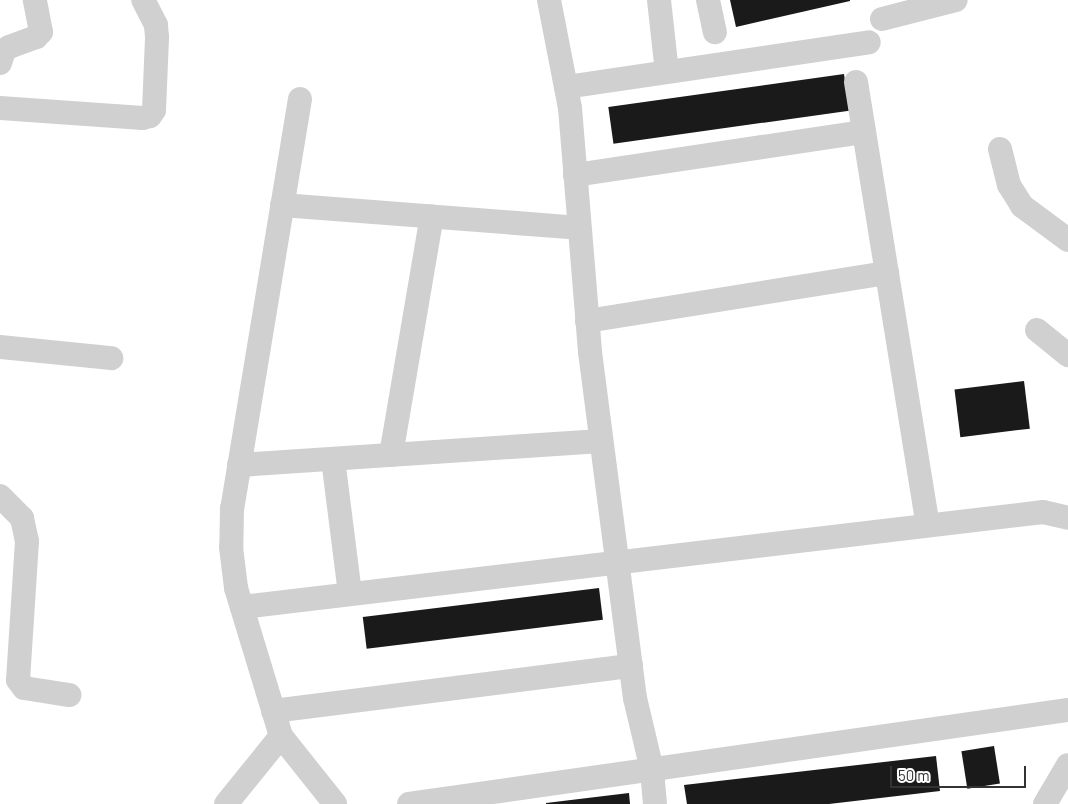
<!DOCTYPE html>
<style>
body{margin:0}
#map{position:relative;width:1068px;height:804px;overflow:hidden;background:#fff;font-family:Barlow,sans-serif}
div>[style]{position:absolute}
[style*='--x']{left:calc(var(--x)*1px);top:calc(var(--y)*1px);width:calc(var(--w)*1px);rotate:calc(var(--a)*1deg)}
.building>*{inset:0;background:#1a1a1a;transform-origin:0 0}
.minor>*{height:24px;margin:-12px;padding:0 12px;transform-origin:12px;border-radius:12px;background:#d0d0d0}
span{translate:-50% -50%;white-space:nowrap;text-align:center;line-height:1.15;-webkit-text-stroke:5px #fff;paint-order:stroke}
.scale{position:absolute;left:890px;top:766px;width:136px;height:22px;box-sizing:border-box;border:2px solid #333;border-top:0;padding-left:6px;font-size:15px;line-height:18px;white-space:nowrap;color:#333;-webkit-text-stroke:4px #fff;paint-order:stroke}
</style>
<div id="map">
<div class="building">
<i style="clip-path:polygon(730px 0,850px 0,850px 1px,736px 27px)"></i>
<i style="left:844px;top:74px;width:37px;height:238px;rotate:82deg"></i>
<i style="left:1024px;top:381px;width:48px;height:70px;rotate:83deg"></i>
<i style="left:599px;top:588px;width:32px;height:238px;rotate:83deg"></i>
<i style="left:994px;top:746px;width:38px;height:33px;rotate:81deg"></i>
<i style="clip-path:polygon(936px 756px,940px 791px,829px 804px,687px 804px,684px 785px)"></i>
<i style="clip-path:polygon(629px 793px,630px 804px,546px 804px,546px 803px)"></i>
</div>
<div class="minor">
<i style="--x:549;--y:0;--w:110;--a:79"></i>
<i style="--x:570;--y:108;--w:245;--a:85.3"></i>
<i style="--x:590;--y:352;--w:349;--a:82.6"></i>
<i style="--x:635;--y:698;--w:74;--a:76.7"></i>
<i style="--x:652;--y:770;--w:34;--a:85"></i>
<i style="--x:659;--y:0;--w:72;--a:83.7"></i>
<i style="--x:708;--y:0;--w:33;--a:78"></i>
<i style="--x:882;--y:19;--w:76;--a:-14.4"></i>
<i style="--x:0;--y:63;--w:13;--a:-72"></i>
<i style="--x:4;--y:51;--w:6;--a:-39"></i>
<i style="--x:9;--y:47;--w:29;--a:-20"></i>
<i style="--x:36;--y:37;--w:7;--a:-45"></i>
<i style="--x:41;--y:32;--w:33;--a:-101"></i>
<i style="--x:856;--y:82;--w:449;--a:80.8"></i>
<i style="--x:566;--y:87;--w:306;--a:-8.4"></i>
<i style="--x:300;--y:99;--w:415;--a:99.4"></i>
<i style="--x:232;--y:508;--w:39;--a:91"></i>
<i style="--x:231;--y:547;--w:41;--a:83"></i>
<i style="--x:236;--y:588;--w:155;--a:73.1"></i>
<i style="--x:281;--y:736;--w:87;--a:51.5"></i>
<i style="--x:0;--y:108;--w:143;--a:4"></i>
<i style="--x:143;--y:118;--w:7;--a:-16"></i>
<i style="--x:150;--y:116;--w:7;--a:-56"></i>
<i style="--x:154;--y:110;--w:73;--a:-87.6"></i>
<i style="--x:157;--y:37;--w:12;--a:-95"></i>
<i style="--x:156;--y:25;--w:28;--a:-117"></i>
<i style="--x:1000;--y:149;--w:37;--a:76"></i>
<i style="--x:1009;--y:185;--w:25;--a:58"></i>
<i style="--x:1022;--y:206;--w:57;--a:36.5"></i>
<i style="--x:575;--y:175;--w:292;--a:-8.5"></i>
<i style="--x:282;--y:205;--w:298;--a:4.4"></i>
<i style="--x:587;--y:321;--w:304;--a:-9.1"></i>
<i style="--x:1037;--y:330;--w:40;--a:39"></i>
<i style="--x:0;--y:347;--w:112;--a:5.7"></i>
<i style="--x:391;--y:455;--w:242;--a:-80.3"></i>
<i style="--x:333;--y:459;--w:136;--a:82.8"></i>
<i style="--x:239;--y:465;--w:363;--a:-3.8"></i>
<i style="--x:0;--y:496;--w:31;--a:45"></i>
<i style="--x:22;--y:518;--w:24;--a:78"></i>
<i style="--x:27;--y:541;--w:139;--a:93.7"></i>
<i style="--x:18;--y:680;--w:10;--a:53"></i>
<i style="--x:24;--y:688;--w:46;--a:8.8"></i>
<i style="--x:242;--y:607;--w:807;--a:-6.76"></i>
<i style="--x:1043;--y:512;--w:26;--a:13"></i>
<i style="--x:273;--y:711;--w:361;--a:-7.2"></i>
<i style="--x:226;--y:804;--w:87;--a:-51"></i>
<i style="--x:409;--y:804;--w:666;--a:-8.12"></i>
<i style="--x:1045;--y:804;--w:45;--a:-59.5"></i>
</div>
<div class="scale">50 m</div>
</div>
